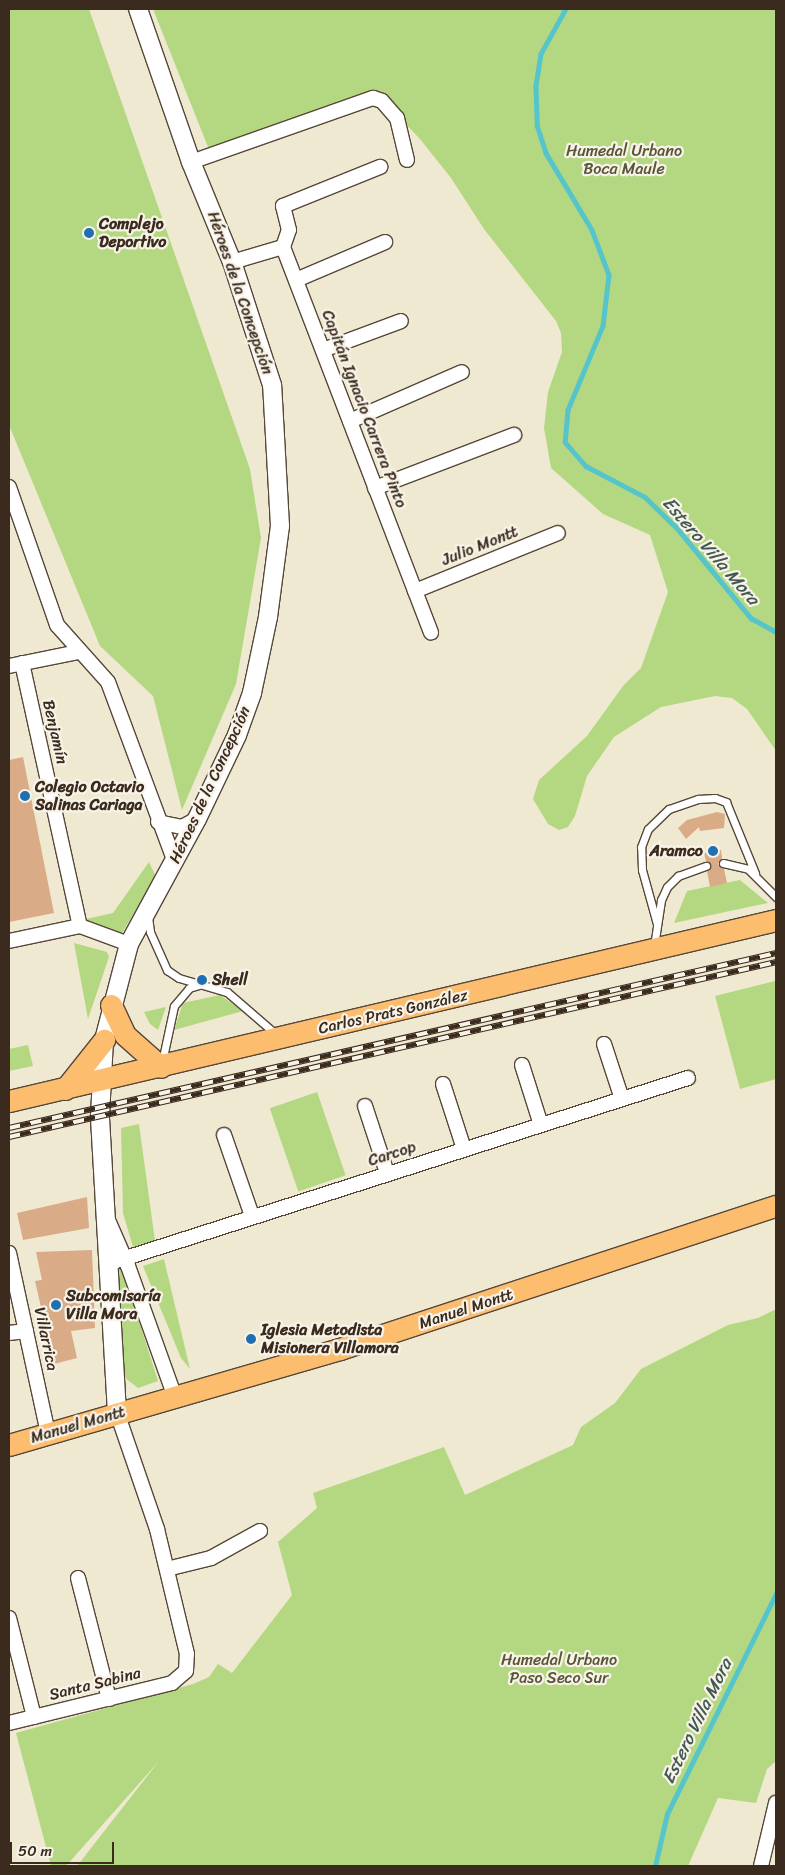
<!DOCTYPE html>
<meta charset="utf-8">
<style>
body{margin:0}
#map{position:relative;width:785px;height:1875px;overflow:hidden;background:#f0e9d1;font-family:Sriracha,sans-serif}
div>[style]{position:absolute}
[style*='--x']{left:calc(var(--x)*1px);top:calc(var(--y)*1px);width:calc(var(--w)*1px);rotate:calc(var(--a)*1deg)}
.green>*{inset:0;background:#b4d881;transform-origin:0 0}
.stream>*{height:4.5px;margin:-2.25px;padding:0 2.25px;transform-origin:2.25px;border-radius:2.25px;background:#56c4cb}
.building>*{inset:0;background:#daab87}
.roads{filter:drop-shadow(1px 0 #564739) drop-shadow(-1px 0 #564739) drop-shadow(0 1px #564739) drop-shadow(0 -1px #564739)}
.service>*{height:7px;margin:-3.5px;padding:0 3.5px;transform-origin:3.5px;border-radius:3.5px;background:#fff}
.minor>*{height:14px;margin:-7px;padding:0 7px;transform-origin:7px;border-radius:7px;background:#fff}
.tertiary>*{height:18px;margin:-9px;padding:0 9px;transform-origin:9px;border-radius:9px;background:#fff}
.primary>*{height:21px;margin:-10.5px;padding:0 10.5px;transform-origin:10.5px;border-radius:10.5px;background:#fcbd6f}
.rail>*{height:5.5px;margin-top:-2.75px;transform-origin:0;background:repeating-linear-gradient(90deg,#f7f3e8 0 11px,#3b2a1e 0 22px);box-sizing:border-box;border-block:1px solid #3b2a1e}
.dots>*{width:14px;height:14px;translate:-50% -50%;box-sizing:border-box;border:2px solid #f7f3e8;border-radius:50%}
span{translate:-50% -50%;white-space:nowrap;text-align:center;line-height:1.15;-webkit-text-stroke:4.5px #f7f3e8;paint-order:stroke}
.park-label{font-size:16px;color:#595637}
.poi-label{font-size:16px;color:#3b2a1e;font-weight:700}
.left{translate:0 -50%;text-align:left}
.right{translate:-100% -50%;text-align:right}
.street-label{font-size:16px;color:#3b2a1e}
.water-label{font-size:18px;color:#435852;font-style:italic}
.frame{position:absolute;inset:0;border:10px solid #3b2a1e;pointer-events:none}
.scale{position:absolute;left:10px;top:1842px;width:104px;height:22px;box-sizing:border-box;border:2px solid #3b2a1e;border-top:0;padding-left:6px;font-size:15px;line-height:18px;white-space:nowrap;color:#3b2a1e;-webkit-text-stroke:4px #f7f3e8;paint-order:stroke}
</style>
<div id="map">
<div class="green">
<i style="clip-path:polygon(9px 9px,89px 9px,250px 469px,261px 538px,236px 684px,182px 810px,153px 696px,100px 646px,9px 425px)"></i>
<i style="clip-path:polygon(153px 9px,776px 9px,776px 751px,747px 709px,732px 698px,715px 696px,661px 707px,614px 737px,587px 776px,575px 816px,568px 827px,559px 830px,548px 824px,533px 799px,539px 780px,587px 736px,623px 686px,641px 668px,668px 592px,650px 535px,603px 514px,551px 468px,544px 428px,548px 392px,562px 352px,561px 333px,556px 321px,484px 229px,451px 178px,420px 139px,399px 117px,381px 107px,357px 108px,212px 157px)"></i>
<i style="clip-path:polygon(149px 862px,156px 877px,122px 933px,118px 935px,85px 923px,86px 919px,113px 913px)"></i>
<i style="clip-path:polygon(740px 880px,768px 903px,674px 923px,687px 891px)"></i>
<i style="clip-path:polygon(74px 943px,107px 952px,109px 957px,88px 1019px)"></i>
<i style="clip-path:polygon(775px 981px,776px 1079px,740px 1089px,715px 996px)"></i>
<i style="clip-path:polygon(220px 995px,243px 1011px,174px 1030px,183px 1003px)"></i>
<i style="clip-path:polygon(166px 1007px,158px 1030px,150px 1024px,144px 1012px)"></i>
<i style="clip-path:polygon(28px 1045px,33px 1066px,9px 1071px,9px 1049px)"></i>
<i style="left:317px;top:1092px;width:88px;height:50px;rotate:71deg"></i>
<i style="clip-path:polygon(139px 1124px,155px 1241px,133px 1247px,123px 1213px,121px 1128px)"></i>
<i style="clip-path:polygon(164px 1259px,190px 1369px,181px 1358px,143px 1266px)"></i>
<i style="clip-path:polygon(121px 1264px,158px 1381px,138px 1388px,124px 1377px,112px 1267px)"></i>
<i style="clip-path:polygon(776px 1309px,776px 1761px,767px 1769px,756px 1803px,718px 1798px,688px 1866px,77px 1866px,159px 1761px,66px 1866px,51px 1866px,16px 1733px,193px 1684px,209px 1677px,218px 1664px,232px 1673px,292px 1595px,278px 1542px,317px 1508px,313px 1493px,444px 1447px,465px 1495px,573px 1445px,581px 1427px,615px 1403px,641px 1369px,728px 1325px,758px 1318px)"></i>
</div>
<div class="stream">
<i style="--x:566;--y:9;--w:51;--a:119.1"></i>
<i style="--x:541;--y:54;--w:33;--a:99"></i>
<i style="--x:536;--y:87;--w:38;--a:88"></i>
<i style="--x:537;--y:125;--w:29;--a:72"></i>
<i style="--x:546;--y:153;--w:90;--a:59.1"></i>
<i style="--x:592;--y:230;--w:48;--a:69.3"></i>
<i style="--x:609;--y:275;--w:51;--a:96.7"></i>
<i style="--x:603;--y:326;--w:91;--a:112.6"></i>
<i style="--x:568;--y:410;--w:32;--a:95"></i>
<i style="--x:565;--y:442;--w:32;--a:49"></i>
<i style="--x:586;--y:466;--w:67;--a:27.7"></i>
<i style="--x:645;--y:497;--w:45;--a:44.1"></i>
<i style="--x:677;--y:528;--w:117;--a:50.6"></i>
<i style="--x:751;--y:618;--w:29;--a:29"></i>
<i style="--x:655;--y:1866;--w:53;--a:-77"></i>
<i style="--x:667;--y:1814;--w:246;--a:-63.7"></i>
</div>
<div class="building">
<i style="clip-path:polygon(23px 757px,54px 913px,9px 922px,9px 760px)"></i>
<i style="clip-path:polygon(717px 812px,725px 814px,724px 828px,700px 831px,699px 827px,686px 839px,678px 828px,687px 820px)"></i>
<i style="clip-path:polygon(721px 850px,722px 858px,718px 864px,724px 869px,727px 883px,710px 887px,707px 871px,711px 865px,706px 861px,704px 853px)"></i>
<i style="clip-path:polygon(87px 1197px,89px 1228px,23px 1240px,17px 1213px)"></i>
<i style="clip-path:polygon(92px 1250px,95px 1328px,71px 1331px,77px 1358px,54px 1364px,35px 1281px,42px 1280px,36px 1252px)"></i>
</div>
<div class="roads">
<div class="service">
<i style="--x:723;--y:863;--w:26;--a:13"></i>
<i style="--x:748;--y:869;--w:40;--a:45"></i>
<i style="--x:148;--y:917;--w:15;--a:82"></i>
<i style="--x:150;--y:932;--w:42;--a:65.9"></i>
<i style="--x:167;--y:970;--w:14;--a:34"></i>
<i style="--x:179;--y:978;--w:50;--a:16.3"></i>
<i style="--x:227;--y:992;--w:66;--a:40.7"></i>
<i style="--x:657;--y:924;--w:56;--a:-105.5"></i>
<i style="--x:642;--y:870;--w:23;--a:-92"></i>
<i style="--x:641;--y:847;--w:19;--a:-69"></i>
<i style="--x:648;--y:829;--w:29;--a:-44"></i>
<i style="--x:669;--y:809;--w:31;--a:-19"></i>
<i style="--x:698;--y:799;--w:17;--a:-3"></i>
<i style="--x:715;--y:798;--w:12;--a:20"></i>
<i style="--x:726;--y:802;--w:77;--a:67.8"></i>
<i style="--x:654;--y:946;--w:47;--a:-81.3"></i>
<i style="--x:661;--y:900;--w:14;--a:-65"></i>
<i style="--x:667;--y:887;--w:16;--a:-45"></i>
<i style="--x:678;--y:876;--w:30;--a:-20"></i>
<i style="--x:162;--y:1062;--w:57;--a:-77.9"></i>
<i style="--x:174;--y:1006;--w:23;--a:-50"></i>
<i style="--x:189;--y:988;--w:14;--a:-17"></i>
</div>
<div class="minor">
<i style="--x:191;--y:162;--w:193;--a:-19.4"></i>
<i style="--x:373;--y:98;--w:9;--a:18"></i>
<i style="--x:382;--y:101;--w:23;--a:49"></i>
<i style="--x:397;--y:118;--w:43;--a:76.6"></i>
<i style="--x:283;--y:247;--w:18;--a:-71"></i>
<i style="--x:289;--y:230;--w:25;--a:-104"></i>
<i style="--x:283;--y:206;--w:105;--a:-21.9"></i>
<i style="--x:232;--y:262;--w:53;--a:-16.4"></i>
<i style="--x:283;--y:247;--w:413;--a:69"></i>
<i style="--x:296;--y:280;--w:97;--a:-23.1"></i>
<i style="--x:323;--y:350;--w:83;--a:-20.4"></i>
<i style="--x:350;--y:421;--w:122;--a:-23.6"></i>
<i style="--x:9;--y:487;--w:146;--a:70.8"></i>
<i style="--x:57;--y:625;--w:76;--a:48.2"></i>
<i style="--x:108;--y:682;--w:192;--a:69.6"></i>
<i style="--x:375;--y:488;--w:149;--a:-20.9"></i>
<i style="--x:415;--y:591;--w:154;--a:-22.1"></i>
<i style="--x:22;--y:663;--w:269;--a:77.6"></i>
<i style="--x:9;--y:666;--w:70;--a:-11.5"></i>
<i style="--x:158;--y:822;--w:25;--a:12"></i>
<i style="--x:182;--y:827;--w:17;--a:-28"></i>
<i style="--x:9;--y:941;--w:73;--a:-11.9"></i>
<i style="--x:80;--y:926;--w:52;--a:20.2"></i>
<i style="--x:604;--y:1044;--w:58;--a:71.9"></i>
<i style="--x:522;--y:1065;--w:63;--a:72.4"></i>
<i style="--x:443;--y:1084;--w:68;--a:72.1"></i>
<i style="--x:365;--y:1106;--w:71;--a:71.8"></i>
<i style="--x:224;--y:1135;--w:86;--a:70.9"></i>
<i style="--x:108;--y:1220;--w:50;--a:66.5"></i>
<i style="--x:128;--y:1266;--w:139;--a:70.3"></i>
<i style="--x:9;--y:1253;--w:184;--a:77.8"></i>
<i style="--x:107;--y:1264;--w:610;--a:-17.75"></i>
<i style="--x:9;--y:1333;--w:17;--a:-7"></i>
<i style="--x:167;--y:1569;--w:45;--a:-14"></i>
<i style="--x:211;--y:1558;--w:56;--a:-28.9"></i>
<i style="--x:78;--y:1578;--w:125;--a:75.6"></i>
<i style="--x:9;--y:1618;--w:102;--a:75.8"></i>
<i style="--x:9;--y:1723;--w:168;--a:-13.8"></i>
<i style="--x:172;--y:1683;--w:18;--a:-41"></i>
<i style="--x:186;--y:1671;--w:17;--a:-87"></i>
<i style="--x:187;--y:1654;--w:129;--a:-103.5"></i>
<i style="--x:157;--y:1529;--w:123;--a:-109"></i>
<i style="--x:761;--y:1866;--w:65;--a:-76.6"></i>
</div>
<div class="tertiary">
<i style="--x:117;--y:1413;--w:297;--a:-93.3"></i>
<i style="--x:100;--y:1116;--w:76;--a:-87"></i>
<i style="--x:104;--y:1040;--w:99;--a:-75.4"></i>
<i style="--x:129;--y:944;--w:142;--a:-61.5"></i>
<i style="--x:197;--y:819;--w:93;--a:-64.5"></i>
<i style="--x:237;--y:735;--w:45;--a:-70.3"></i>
<i style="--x:252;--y:693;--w:78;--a:-78.1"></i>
<i style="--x:268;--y:617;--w:92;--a:-82.5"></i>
<i style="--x:280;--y:526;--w:141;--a:-93.2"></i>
<i style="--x:272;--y:385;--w:129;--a:-108"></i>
<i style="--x:232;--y:262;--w:108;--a:-112.3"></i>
<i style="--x:191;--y:162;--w:162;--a:-109.1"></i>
</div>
<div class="primary">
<i style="--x:111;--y:1005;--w:33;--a:65"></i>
<i style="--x:125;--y:1035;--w:48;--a:41.6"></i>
<i style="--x:65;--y:1089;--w:63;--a:-51.5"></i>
<i style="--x:9;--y:1101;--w:788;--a:-13.28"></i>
<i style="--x:9;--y:1445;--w:345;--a:-16.2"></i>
<i style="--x:340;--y:1349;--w:459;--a:-18.2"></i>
</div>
</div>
<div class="rail">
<i style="--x:9;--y:1128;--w:787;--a:-12.85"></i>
<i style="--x:9;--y:1137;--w:787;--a:-12.85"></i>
</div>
<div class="dots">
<i style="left:89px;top:233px;background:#1f6fb2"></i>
<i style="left:25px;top:796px;background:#1f6fb2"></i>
<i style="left:713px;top:851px;background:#1f6fb2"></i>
<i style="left:202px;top:980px;background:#1f6fb2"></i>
<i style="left:56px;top:1305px;background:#1f6fb2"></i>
<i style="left:251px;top:1339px;background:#1f6fb2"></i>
</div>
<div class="park-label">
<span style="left:624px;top:160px">Humedal Urbano<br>Boca Maule</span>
<span style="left:559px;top:1669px">Humedal Urbano<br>Paso Seco Sur</span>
</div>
<div class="poi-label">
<span class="left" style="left:99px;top:233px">Complejo<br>Deportivo</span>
<span class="left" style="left:35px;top:796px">Colegio Octavio<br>Salinas Cariaga</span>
<span class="right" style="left:703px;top:851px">Aramco</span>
<span class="left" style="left:212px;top:980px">Shell</span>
<span class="left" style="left:66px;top:1305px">Subcomisaría<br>Villa Mora</span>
<span class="left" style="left:261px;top:1339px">Iglesia Metodista<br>Misionera Villamora</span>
</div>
<div class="street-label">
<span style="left:240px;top:293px;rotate:71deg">Héroes de la Concepción</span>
<span style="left:364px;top:409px;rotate:69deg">Capitán Ignacio Carrera Pinto</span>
<span style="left:480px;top:546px;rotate:-22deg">Julio Montt</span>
<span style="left:55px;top:732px;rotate:77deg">Benjamín</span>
<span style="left:210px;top:785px;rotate:-65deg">Héroes de la Concepción</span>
<span style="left:393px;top:1012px;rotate:-13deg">Carlos Prats González</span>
<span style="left:392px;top:1154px;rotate:-18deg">Carcop</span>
<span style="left:466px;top:1309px;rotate:-18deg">Manuel Montt</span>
<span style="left:46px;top:1339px;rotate:78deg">Villarrica</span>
<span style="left:78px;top:1425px;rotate:-16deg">Manuel Montt</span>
<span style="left:95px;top:1684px;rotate:-14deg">Santa Sabina</span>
</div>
<div class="water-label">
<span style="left:711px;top:551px;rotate:49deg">Estero Villa Mora</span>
<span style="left:697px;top:1721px;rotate:-64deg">Estero Villa Mora</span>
</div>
<div class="frame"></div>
<div class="scale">50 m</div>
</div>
